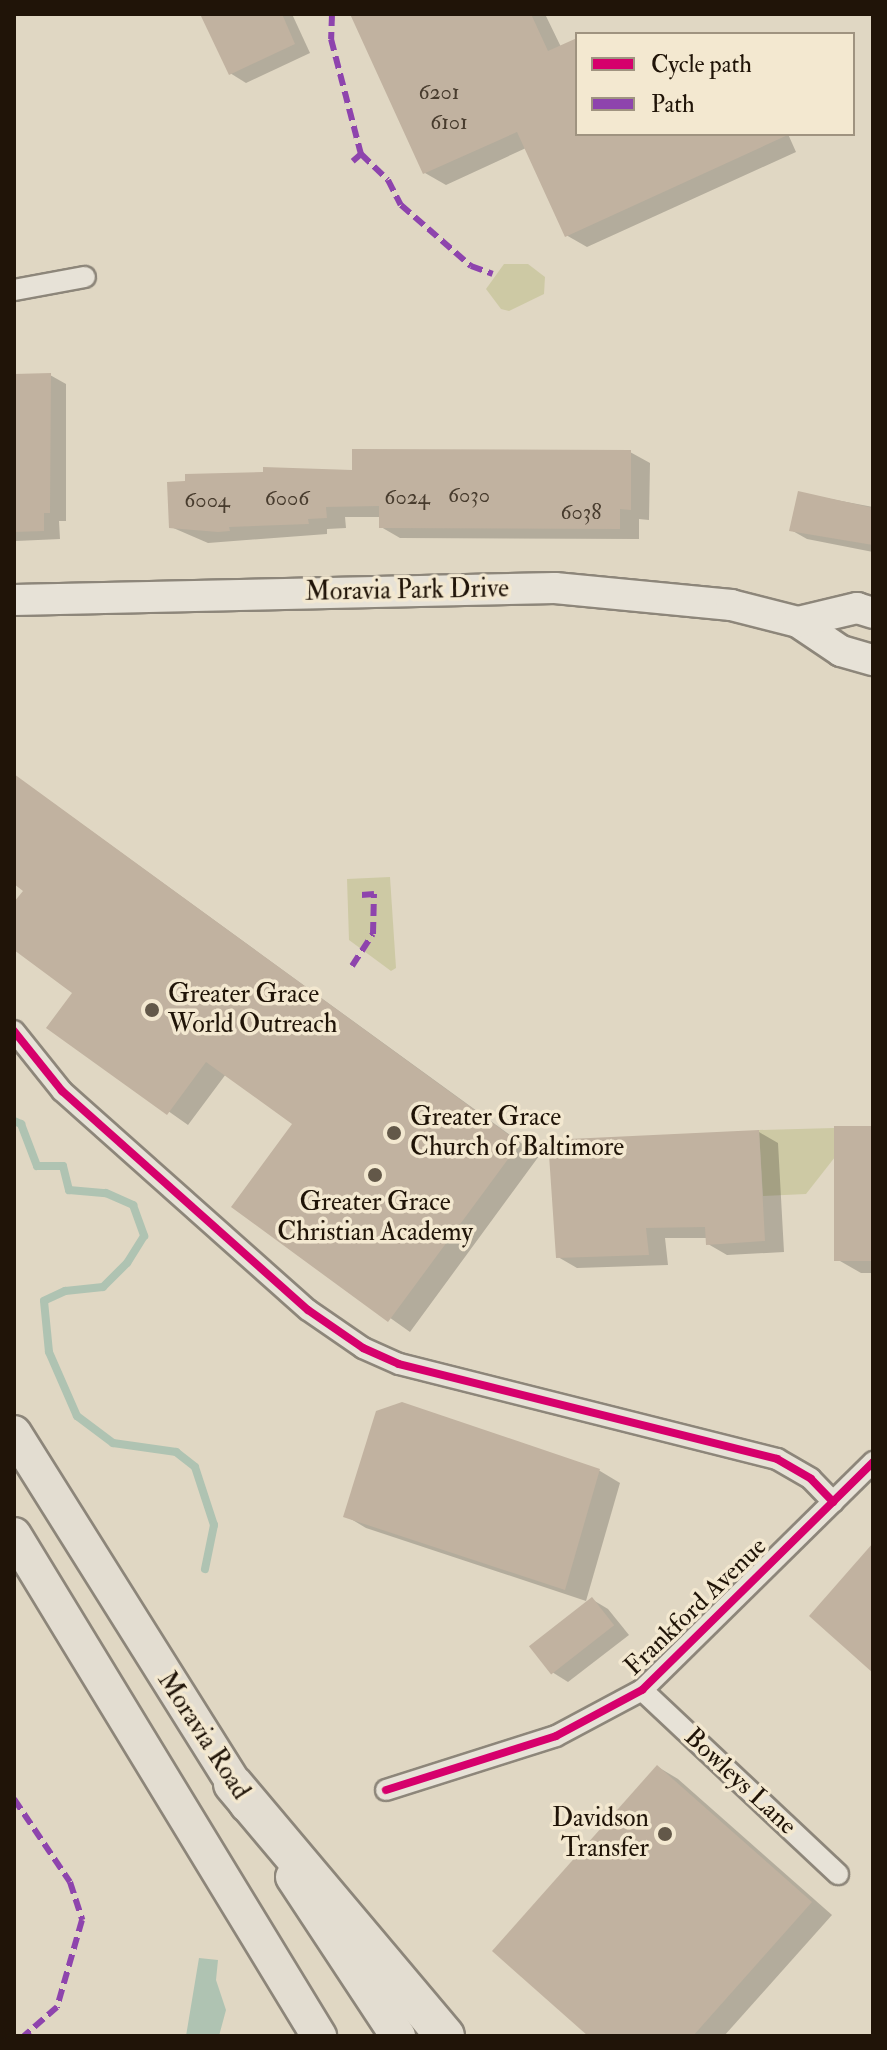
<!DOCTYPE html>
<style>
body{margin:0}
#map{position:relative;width:887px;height:2050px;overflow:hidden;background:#e0d7c3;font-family:"IM FELL Double Pica",serif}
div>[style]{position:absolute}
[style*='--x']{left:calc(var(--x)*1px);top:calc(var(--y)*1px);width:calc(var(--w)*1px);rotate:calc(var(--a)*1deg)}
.green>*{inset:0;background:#cdc9a4}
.water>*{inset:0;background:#afc3b2}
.shadow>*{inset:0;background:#0003}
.stream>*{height:8px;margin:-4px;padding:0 4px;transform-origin:4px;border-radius:4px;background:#afc3b2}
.building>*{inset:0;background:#c1b2a0;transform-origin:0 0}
.roads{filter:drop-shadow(2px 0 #8d867a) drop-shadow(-2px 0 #8d867a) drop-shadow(0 2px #8d867a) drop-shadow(0 -2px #8d867a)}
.minor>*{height:20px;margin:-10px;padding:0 10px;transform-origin:10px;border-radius:10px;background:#e7e2d7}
.secondary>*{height:30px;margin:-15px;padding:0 15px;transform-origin:15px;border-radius:15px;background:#e7e2d7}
.primary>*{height:34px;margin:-17px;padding:0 17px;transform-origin:17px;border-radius:17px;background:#e3ddd1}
.motorway>*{height:38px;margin:-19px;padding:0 19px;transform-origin:19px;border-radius:19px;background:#e3ddd1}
.quiet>*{height:6px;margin-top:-3px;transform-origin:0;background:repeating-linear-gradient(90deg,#8e44ad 0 12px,transparent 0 18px)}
.cycleway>*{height:8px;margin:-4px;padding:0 4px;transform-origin:4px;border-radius:4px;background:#d6006c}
.dots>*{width:22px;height:22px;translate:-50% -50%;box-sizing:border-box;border:4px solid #f3e8d0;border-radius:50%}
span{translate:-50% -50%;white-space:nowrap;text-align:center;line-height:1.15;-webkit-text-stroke:7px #f3e8d0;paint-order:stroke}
.number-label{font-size:22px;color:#483c2e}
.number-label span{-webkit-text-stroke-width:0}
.street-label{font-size:26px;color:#201408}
.poi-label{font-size:26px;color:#201408}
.left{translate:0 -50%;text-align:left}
.right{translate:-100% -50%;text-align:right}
.frame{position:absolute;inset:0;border:16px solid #201408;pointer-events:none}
.legend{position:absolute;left:575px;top:32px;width:280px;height:104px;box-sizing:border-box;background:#f3e8d0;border:2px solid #9f9380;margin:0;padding:10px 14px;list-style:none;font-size:24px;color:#201408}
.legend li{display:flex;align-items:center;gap:16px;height:40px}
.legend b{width:40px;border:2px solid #9f9380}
</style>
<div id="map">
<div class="green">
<i style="clip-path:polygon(504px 264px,528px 264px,545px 277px,544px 294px,509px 311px,501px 309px,486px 289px)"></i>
<i style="clip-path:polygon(390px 877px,396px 968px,391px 971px,349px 940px,347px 879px)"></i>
<i style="clip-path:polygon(834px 1128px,835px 1157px,806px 1194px,763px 1196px,759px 1130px)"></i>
</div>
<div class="water">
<i style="clip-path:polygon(199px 1958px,218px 1960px,216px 1980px,226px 2010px,219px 2036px,186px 2036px)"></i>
</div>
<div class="shadow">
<i style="clip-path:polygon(213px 14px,292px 14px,310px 53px,246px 83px,230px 73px)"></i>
<i style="clip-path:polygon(353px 14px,545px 14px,561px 47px,577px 43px,577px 134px,788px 134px,796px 152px,587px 247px,566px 235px,526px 148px,446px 185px,425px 173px)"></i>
<i style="clip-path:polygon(50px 375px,66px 384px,66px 521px,59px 521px,60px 539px,16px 541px,14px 376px)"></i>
<i style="clip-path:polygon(630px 452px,650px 463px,649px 520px,639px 519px,639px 539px,400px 538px,381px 527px,381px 517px,345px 517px,346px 528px,327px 529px,327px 534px,208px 543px,171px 527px,354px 472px)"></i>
<i style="clip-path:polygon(799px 493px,873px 507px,873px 552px,807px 539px,791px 530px)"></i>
<i style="clip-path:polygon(14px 775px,539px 1156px,410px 1332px,234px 1207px,295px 1124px,226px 1074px,188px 1125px,49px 1027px,75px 992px,14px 947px,14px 906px,25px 890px,14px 882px)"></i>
<i style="clip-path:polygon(873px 1128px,873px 1273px,861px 1273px,840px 1261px)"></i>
<i style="clip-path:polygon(759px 1132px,778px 1143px,784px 1252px,727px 1255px,708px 1244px,708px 1238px,665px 1238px,668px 1265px,577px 1268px,558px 1257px)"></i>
<i style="clip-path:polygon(402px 1404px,600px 1471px,620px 1483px,586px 1601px,366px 1528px,346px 1516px)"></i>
<i style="clip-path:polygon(593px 1600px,608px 1609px,629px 1635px,568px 1682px,552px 1672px)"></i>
<i style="clip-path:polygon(658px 1767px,678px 1779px,832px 1915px,724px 2036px,591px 2036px)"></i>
</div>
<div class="stream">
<i style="--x:14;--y:1121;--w:8;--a:23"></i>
<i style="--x:21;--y:1124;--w:45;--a:69.1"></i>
<i style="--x:37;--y:1166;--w:26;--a:0"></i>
<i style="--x:63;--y:1166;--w:25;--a:76"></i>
<i style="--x:69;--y:1190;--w:37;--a:5"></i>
<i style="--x:106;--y:1193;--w:30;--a:24"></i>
<i style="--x:133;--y:1205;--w:33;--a:70"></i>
<i style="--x:144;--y:1236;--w:32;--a:122"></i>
<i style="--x:127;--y:1263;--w:34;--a:135"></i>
<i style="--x:103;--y:1287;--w:38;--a:174"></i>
<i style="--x:65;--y:1291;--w:23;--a:155"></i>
<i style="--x:44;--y:1301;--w:51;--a:84.4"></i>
<i style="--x:49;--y:1352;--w:70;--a:66.4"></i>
<i style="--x:77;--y:1416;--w:45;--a:36.9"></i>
<i style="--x:113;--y:1443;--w:64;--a:8.1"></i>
<i style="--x:176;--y:1452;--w:24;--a:38"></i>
<i style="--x:195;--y:1467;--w:61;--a:71.9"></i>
<i style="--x:214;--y:1525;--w:45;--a:101.6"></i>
</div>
<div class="building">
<i style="clip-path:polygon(200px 14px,282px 14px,295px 44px,229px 75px)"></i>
<i style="clip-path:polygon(350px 14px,531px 14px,548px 51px,577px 38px,577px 134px,790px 134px,565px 237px,517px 132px,423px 174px)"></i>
<i style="clip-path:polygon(51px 373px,50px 513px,44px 513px,44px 531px,14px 532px,14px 374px)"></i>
<i style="clip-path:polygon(352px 449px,631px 450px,631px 510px,620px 509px,620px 529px,379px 528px,379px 506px,326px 507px,327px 518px,308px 519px,309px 524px,229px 527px,230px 531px,218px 532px,169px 528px,167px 482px,185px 481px,185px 474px,263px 472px,263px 467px,352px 470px)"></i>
<i style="clip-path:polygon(798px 491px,873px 508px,873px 545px,789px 531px)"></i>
<i style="clip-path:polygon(14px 774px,520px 1143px,388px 1322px,231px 1207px,292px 1124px,206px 1062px,167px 1115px,46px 1028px,72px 993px,14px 950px,14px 902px,23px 891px,14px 884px)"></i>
<i style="left:873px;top:1126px;width:135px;height:39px;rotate:90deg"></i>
<i style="clip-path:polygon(759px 1130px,765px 1241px,706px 1245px,705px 1227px,646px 1228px,649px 1255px,556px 1258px,548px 1140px)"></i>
<i style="clip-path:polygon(402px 1402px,600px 1469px,565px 1590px,343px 1517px,376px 1411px)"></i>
<i style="clip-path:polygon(873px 1543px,873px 1673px,809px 1616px)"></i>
<i style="left:592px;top:1597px;width:36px;height:80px;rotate:52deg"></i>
<i style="clip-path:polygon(657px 1765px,812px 1902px,693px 2036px,588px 2036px,492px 1951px)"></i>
</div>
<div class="roads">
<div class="minor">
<i style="--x:14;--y:290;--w:72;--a:-10.4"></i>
<i style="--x:14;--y:1031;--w:77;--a:51.3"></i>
<i style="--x:62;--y:1091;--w:329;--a:41.7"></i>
<i style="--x:308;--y:1310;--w:67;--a:34.6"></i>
<i style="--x:363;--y:1348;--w:39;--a:24"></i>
<i style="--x:399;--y:1364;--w:390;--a:14.1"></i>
<i style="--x:777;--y:1459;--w:39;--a:30"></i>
<i style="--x:811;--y:1479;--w:32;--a:46"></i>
<i style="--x:642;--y:1690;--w:269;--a:43.2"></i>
<i style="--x:386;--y:1790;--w:178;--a:-17.6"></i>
<i style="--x:556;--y:1736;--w:98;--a:-28.1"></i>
<i style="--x:642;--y:1690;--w:325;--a:-44.6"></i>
</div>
<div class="secondary">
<i style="--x:14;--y:600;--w:541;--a:-1.27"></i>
<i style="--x:555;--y:588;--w:177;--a:5.5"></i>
<i style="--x:731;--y:605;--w:69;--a:14.2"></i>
<i style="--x:798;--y:622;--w:52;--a:34"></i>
<i style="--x:841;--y:651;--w:33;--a:16"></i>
<i style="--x:798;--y:622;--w:61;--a:-13.3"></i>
<i style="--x:857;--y:608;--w:17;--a:17"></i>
</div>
<div class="primary">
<i style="--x:14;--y:1433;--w:439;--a:57.9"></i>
<i style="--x:14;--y:1535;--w:587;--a:58.67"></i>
<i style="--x:293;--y:1877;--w:191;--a:56.6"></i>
</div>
<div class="motorway">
<i style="--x:233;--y:1784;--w:329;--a:49.9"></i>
</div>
</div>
<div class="quiet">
<i style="--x:332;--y:14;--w:25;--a:92"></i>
<i style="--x:331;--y:39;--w:119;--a:75.4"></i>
<i style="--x:361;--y:154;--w:11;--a:139"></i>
<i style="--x:361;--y:154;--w:37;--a:44"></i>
<i style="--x:388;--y:180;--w:28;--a:63"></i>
<i style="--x:401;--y:205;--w:93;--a:41.1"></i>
<i style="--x:471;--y:266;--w:23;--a:20"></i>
<i style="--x:352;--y:966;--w:38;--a:-57"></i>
<i style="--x:373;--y:934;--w:40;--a:-88.6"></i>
<i style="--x:374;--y:894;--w:13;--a:176"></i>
<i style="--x:14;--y:1799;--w:100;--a:56"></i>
<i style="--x:70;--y:1882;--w:40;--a:72"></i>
<i style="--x:82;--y:1920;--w:91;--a:106"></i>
<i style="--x:57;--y:2007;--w:44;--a:138.7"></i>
</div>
<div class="cycleway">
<i style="--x:14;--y:1031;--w:77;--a:51.3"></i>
<i style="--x:62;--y:1091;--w:329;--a:41.7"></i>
<i style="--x:308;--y:1310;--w:67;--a:34.6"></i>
<i style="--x:363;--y:1348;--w:39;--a:24"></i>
<i style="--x:399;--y:1364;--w:390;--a:14.1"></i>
<i style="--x:777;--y:1459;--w:39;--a:30"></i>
<i style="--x:811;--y:1479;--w:32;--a:46"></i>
<i style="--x:386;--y:1790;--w:178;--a:-17.6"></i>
<i style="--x:556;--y:1736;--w:98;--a:-28.1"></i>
<i style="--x:642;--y:1690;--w:325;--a:-44.6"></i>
</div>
<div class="dots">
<i style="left:152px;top:1010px;background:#635849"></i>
<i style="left:394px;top:1133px;background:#635849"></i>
<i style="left:375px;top:1175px;background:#635849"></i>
<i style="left:665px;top:1834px;background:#635849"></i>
</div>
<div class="number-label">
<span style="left:439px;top:93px">6201</span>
<span style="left:449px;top:123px">6101</span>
<span style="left:469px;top:496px">6030</span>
<span style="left:407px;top:498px">6024</span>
<span style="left:287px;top:499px">6006</span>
<span style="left:207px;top:501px">6004</span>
<span style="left:581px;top:513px">6038</span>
</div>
<div class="street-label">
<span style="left:407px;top:591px;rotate:-1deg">Moravia Park Drive</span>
<span style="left:696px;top:1607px;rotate:-44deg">Frankford Avenue</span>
<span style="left:203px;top:1736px;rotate:57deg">Moravia Road</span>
<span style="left:740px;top:1782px;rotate:43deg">Bowleys Lane</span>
</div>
<div class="poi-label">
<span class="left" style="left:168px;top:1010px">Greater Grace<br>World Outreach</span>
<span class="left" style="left:410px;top:1133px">Greater Grace<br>Church of Baltimore</span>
<span style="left:375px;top:1218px">Greater Grace<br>Christian Academy</span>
<span class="right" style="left:649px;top:1834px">Davidson<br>Transfer</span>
</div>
<div class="frame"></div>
<ul class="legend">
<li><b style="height:10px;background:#d6006c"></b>Cycle path</li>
<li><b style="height:10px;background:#8e44ad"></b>Path</li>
</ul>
</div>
